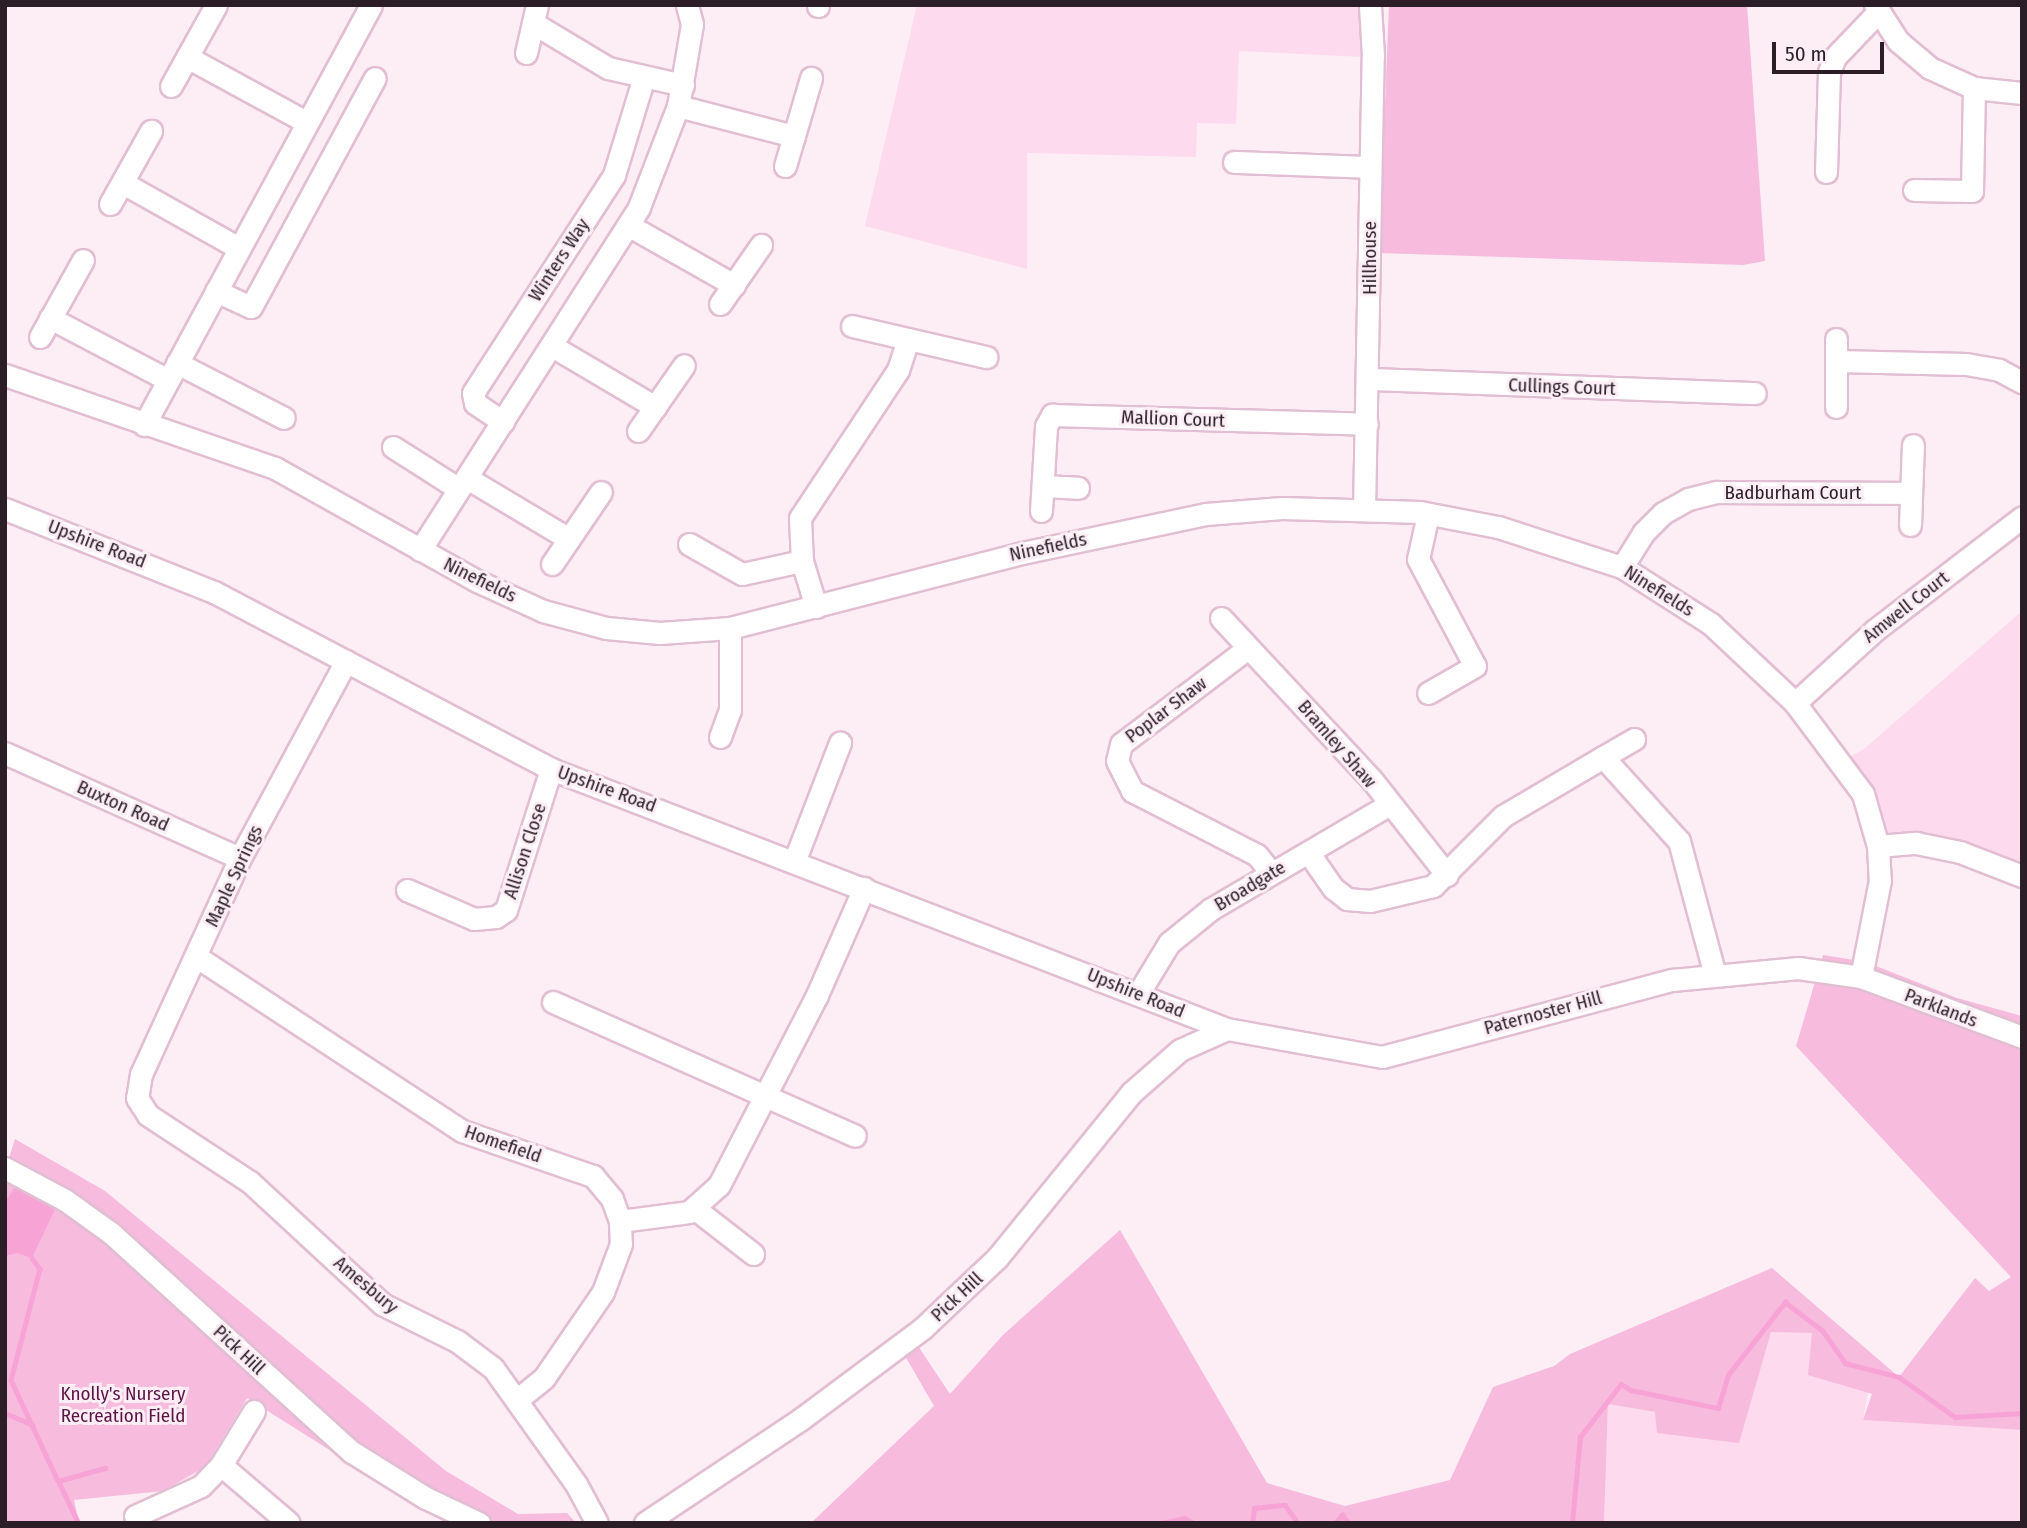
<!DOCTYPE html>
<style>
body{margin:0}
#map{position:relative;width:2027px;height:1528px;overflow:hidden;background:#fdeef6;font-family:"Fira Sans Condensed",sans-serif}
div>[style]{position:absolute}
[style*='--x']{left:calc(var(--x)*1px);top:calc(var(--y)*1px);width:calc(var(--w)*1px);rotate:calc(var(--a)*1deg)}
.built>*{inset:0;background:#fddaee}
.green>*{inset:0;background:#f6bbdd}
.water>*{inset:0;background:#f8a3d6}
.stream>*{height:4.5px;margin:-2.25px;padding:0 2.25px;transform-origin:2.25px;border-radius:2.25px;background:#f8a3d6}
.roads{filter:drop-shadow(2px 0 #e1bed2) drop-shadow(-2px 0 #e1bed2) drop-shadow(0 2px #e1bed2) drop-shadow(0 -2px #e1bed2)}
.minor>*{height:21px;margin:-10.5px;padding:0 10.5px;transform-origin:10.5px;border-radius:10.5px;background:#fff}
span{translate:-50% -50%;white-space:nowrap;text-align:center;line-height:1.15;-webkit-text-stroke:6px #fdeef6;paint-order:stroke}
.street-label{font-size:19px;color:#2b1e26}
.park-label{font-size:19px;color:#5d1546}
.frame{position:absolute;inset:0;border:7px solid #2b1e26;pointer-events:none}
.scale{position:absolute;left:1772px;top:42px;width:112px;height:32px;box-sizing:border-box;border:4px solid #2b1e26;border-top:0;padding-left:9px;font-size:21px;line-height:24px;white-space:nowrap;color:#2b1e26;-webkit-text-stroke:5px #fdeef6;paint-order:stroke}
</style>
<div id="map">
<div class="built">
<i style="clip-path:polygon(917px 5px,1367px 5px,1364px 57px,1239px 51px,1236px 124px,1197px 123px,1196px 157px,1027px 153px,1027px 269px,865px 226px)"></i>
<i style="clip-path:polygon(2022px 611px,2022px 876px,1998px 866px,1878px 846px,1843px 761px,1864px 749px)"></i>
<i style="clip-path:polygon(1771px 1332px,1812px 1333px,1868px 1391px,1863px 1420px,2022px 1430px,2022px 1523px,1604px 1523px,1608px 1404px,1655px 1412px)"></i>
</div>
<div class="green">
<i style="clip-path:polygon(1389px 5px,1747px 5px,1765px 261px,1743px 265px,1379px 253px)"></i>
<i style="clip-path:polygon(1823px 955px,1866px 962px,1957px 998px,2022px 1016px,2022px 1430px,1863px 1420px,1872px 1394px,1808px 1375px,1812px 1333px,1771px 1332px,1739px 1443px,1657px 1433px,1655px 1412px,1608px 1404px,1604px 1523px,811px 1523px,934px 1406px,905px 1356px,916px 1343px,950px 1394px,1003px 1335px,1120px 1230px,1267px 1483px,1345px 1506px,1450px 1480px,1493px 1387px,1554px 1366px,1570px 1354px,1772px 1268px,1899px 1377px,1975px 1278px,1989px 1291px,2011px 1277px,1796px 1046px)"></i>
<i style="clip-path:polygon(15px 1139px,105px 1191px,446px 1471px,518px 1514px,567px 1513px,576px 1523px,446px 1523px,247px 1398px,205px 1467px,163px 1491px,74px 1500px,79px 1523px,5px 1523px,5px 1171px)"></i>
</div>
<div class="water">
<i style="clip-path:polygon(15px 1187px,56px 1207px,32px 1258px,17px 1253px,5px 1256px,5px 1202px)"></i>
</div>
<div class="stream">
<i style="--x:32;--y:1258;--w:14;--a:54"></i>
<i style="--x:40;--y:1269;--w:115;--a:104.6"></i>
<i style="--x:11;--y:1380;--w:111;--a:65"></i>
<i style="--x:5;--y:1413;--w:30;--a:23"></i>
<i style="--x:78;--y:1523;--w:47;--a:-115.5"></i>
<i style="--x:58;--y:1481;--w:49;--a:-15.5"></i>
<i style="--x:1161;--y:1523;--w:24;--a:-12"></i>
<i style="--x:1184;--y:1518;--w:10;--a:29"></i>
<i style="--x:1252;--y:1523;--w:15;--a:-82"></i>
<i style="--x:1254;--y:1508;--w:31;--a:-6"></i>
<i style="--x:1285;--y:1505;--w:22;--a:54"></i>
<i style="--x:1335;--y:1523;--w:11;--a:-49"></i>
<i style="--x:1342;--y:1515;--w:11;--a:49"></i>
<i style="--x:1572;--y:1523;--w:86;--a:-84.7"></i>
<i style="--x:1580;--y:1437;--w:67;--a:-52.3"></i>
<i style="--x:1621;--y:1384;--w:12;--a:31"></i>
<i style="--x:1631;--y:1390;--w:89;--a:11.7"></i>
<i style="--x:1718;--y:1408;--w:34;--a:-73"></i>
<i style="--x:1728;--y:1375;--w:93;--a:-52"></i>
<i style="--x:1785;--y:1302;--w:48;--a:37.3"></i>
<i style="--x:1823;--y:1331;--w:39;--a:55"></i>
<i style="--x:1845;--y:1363;--w:56;--a:14.5"></i>
<i style="--x:1899;--y:1377;--w:69;--a:35.5"></i>
<i style="--x:1955;--y:1417;--w:67;--a:-3.4"></i>
</div>
<div class="roads">
<div class="minor">
<i style="--x:1875;--y:5;--w:43;--a:57.4"></i>
<i style="--x:1898;--y:41;--w:42;--a:40.2"></i>
<i style="--x:1930;--y:68;--w:48;--a:24.4"></i>
<i style="--x:1974;--y:88;--w:48;--a:5.9"></i>
<i style="--x:818;--y:6;--w:1;--a:-90"></i>
<i style="--x:533;--y:23;--w:87;--a:31"></i>
<i style="--x:608;--y:68;--w:77;--a:12.8"></i>
<i style="--x:526;--y:53;--w:49;--a:-77.1"></i>
<i style="--x:187;--y:57;--w:136;--a:28.6"></i>
<i style="--x:171;--y:86;--w:93;--a:-60.9"></i>
<i style="--x:678;--y:106;--w:120;--a:14.5"></i>
<i style="--x:1234;--y:162;--w:136;--a:2.1"></i>
<i style="--x:785;--y:166;--w:92;--a:-73.5"></i>
<i style="--x:1826;--y:172;--w:100;--a:-88.3"></i>
<i style="--x:1829;--y:72;--w:16;--a:-68"></i>
<i style="--x:1835;--y:57;--w:62;--a:-46.3"></i>
<i style="--x:123;--y:183;--w:133;--a:29.3"></i>
<i style="--x:1914;--y:190;--w:58;--a:1"></i>
<i style="--x:1972;--y:191;--w:103;--a:-88.9"></i>
<i style="--x:110;--y:204;--w:84;--a:-60.7"></i>
<i style="--x:628;--y:225;--w:122;--a:29.5"></i>
<i style="--x:216;--y:291;--w:38;--a:25"></i>
<i style="--x:251;--y:307;--w:260;--a:-61.6"></i>
<i style="--x:720;--y:304;--w:72;--a:-55.2"></i>
<i style="--x:50;--y:318;--w:133;--a:27.7"></i>
<i style="--x:852;--y:326;--w:138;--a:13"></i>
<i style="--x:40;--y:337;--w:88;--a:-60.8"></i>
<i style="--x:1836;--y:339;--w:68;--a:90"></i>
<i style="--x:552;--y:346;--w:120;--a:30.6"></i>
<i style="--x:1837;--y:361;--w:129;--a:1.3"></i>
<i style="--x:1966;--y:364;--w:34;--a:10"></i>
<i style="--x:1999;--y:370;--w:26;--a:28"></i>
<i style="--x:177;--y:363;--w:120;--a:27.2"></i>
<i style="--x:5;--y:375;--w:286;--a:19"></i>
<i style="--x:275;--y:468;--w:231;--a:29.2"></i>
<i style="--x:477;--y:581;--w:72;--a:24.4"></i>
<i style="--x:543;--y:611;--w:65;--a:15.1"></i>
<i style="--x:606;--y:628;--w:54;--a:5.3"></i>
<i style="--x:660;--y:633;--w:70;--a:-4.1"></i>
<i style="--x:730;--y:628;--w:301;--a:-14.4"></i>
<i style="--x:1022;--y:553;--w:188;--a:-12"></i>
<i style="--x:1206;--y:514;--w:76;--a:-4.5"></i>
<i style="--x:1282;--y:508;--w:138;--a:1.7"></i>
<i style="--x:1420;--y:512;--w:79;--a:10.9"></i>
<i style="--x:1498;--y:527;--w:130;--a:17.9"></i>
<i style="--x:1622;--y:567;--w:106;--a:32.6"></i>
<i style="--x:1711;--y:624;--w:115;--a:43.2"></i>
<i style="--x:1795;--y:703;--w:114;--a:53.2"></i>
<i style="--x:1863;--y:794;--w:54;--a:73.9"></i>
<i style="--x:1878;--y:846;--w:34;--a:87"></i>
<i style="--x:1880;--y:880;--w:99;--a:101.1"></i>
<i style="--x:1369;--y:379;--w:386;--a:2.1"></i>
<i style="--x:503;--y:422;--w:34;--a:-146"></i>
<i style="--x:475;--y:403;--w:10;--a:-101"></i>
<i style="--x:473;--y:393;--w:260;--a:-57.1"></i>
<i style="--x:614;--y:175;--w:102;--a:-73"></i>
<i style="--x:144;--y:425;--w:477;--a:-61.6"></i>
<i style="--x:638;--y:431;--w:80;--a:-55.1"></i>
<i style="--x:393;--y:447;--w:78;--a:32.5"></i>
<i style="--x:467;--y:478;--w:119;--a:30.9"></i>
<i style="--x:1043;--y:486;--w:35;--a:3"></i>
<i style="--x:5;--y:509;--w:225;--a:21.7"></i>
<i style="--x:214;--y:592;--w:381;--a:27.7"></i>
<i style="--x:551;--y:769;--w:724;--a:21.04"></i>
<i style="--x:1227;--y:1029;--w:158;--a:10.2"></i>
<i style="--x:1382;--y:1057;--w:300;--a:-14.9"></i>
<i style="--x:1672;--y:980;--w:127;--a:-5.4"></i>
<i style="--x:1798;--y:968;--w:64;--a:8.1"></i>
<i style="--x:1861;--y:977;--w:172;--a:20.4"></i>
<i style="--x:1364;--y:510;--w:454;--a:-88.9"></i>
<i style="--x:1373;--y:56;--w:51;--a:-93.4"></i>
<i style="--x:1041;--y:511;--w:85;--a:-86.6"></i>
<i style="--x:1046;--y:426;--w:13;--a:-61"></i>
<i style="--x:1052;--y:415;--w:315;--a:1.6"></i>
<i style="--x:1428;--y:514;--w:46;--a:102.5"></i>
<i style="--x:1418;--y:559;--w:121;--a:62"></i>
<i style="--x:1475;--y:666;--w:54;--a:150.1"></i>
<i style="--x:1910;--y:525;--w:80;--a:-87.9"></i>
<i style="--x:689;--y:544;--w:61;--a:29.5"></i>
<i style="--x:742;--y:574;--w:61;--a:-12.2"></i>
<i style="--x:420;--y:550;--w:407;--a:-57.4"></i>
<i style="--x:639;--y:207;--w:108;--a:-68.9"></i>
<i style="--x:678;--y:106;--w:83;--a:-80.3"></i>
<i style="--x:692;--y:24;--w:20;--a:-105"></i>
<i style="--x:552;--y:564;--w:87;--a:-55.8"></i>
<i style="--x:1622;--y:567;--w:40;--a:-58"></i>
<i style="--x:1643;--y:533;--w:28;--a:-45"></i>
<i style="--x:1663;--y:513;--w:29;--a:-29"></i>
<i style="--x:1688;--y:499;--w:30;--a:-14"></i>
<i style="--x:1717;--y:492;--w:194;--a:0.3"></i>
<i style="--x:816;--y:607;--w:48;--a:-106.9"></i>
<i style="--x:802;--y:561;--w:43;--a:-92.7"></i>
<i style="--x:800;--y:518;--w:178;--a:-56.5"></i>
<i style="--x:898;--y:370;--w:32;--a:-72"></i>
<i style="--x:1221;--y:618;--w:221;--a:47"></i>
<i style="--x:1372;--y:780;--w:121;--a:51.7"></i>
<i style="--x:1248;--y:648;--w:159;--a:142.9"></i>
<i style="--x:1121;--y:744;--w:17;--a:103"></i>
<i style="--x:1117;--y:761;--w:34;--a:63"></i>
<i style="--x:1132;--y:791;--w:140;--a:27.1"></i>
<i style="--x:1257;--y:855;--w:22;--a:51"></i>
<i style="--x:346;--y:661;--w:224;--a:118.3"></i>
<i style="--x:240;--y:858;--w:238;--a:114.6"></i>
<i style="--x:141;--y:1074;--w:24;--a:99"></i>
<i style="--x:137;--y:1098;--w:20;--a:57"></i>
<i style="--x:148;--y:1115;--w:122;--a:33.3"></i>
<i style="--x:250;--y:1182;--w:180;--a:42.7"></i>
<i style="--x:382;--y:1304;--w:84;--a:26.3"></i>
<i style="--x:457;--y:1341;--w:45;--a:36.9"></i>
<i style="--x:493;--y:1368;--w:143;--a:54.4"></i>
<i style="--x:576;--y:1484;--w:44;--a:61.7"></i>
<i style="--x:1795;--y:703;--w:108;--a:-42.4"></i>
<i style="--x:1875;--y:630;--w:185;--a:-37.5"></i>
<i style="--x:720;--y:737;--w:29;--a:-70"></i>
<i style="--x:730;--y:710;--w:82;--a:-90"></i>
<i style="--x:5;--y:753;--w:257;--a:24.1"></i>
<i style="--x:1603;--y:757;--w:36;--a:-30"></i>
<i style="--x:1878;--y:846;--w:38;--a:-5"></i>
<i style="--x:1916;--y:843;--w:45;--a:11.6"></i>
<i style="--x:1960;--y:852;--w:66;--a:21.2"></i>
<i style="--x:1308;--y:852;--w:44;--a:55.2"></i>
<i style="--x:1333;--y:888;--w:18;--a:38"></i>
<i style="--x:1347;--y:899;--w:23;--a:5"></i>
<i style="--x:1370;--y:901;--w:65;--a:-13.4"></i>
<i style="--x:1433;--y:886;--w:99;--a:-45"></i>
<i style="--x:1503;--y:816;--w:116;--a:-30.5"></i>
<i style="--x:1603;--y:757;--w:113;--a:47.9"></i>
<i style="--x:1679;--y:841;--w:136;--a:75"></i>
<i style="--x:794;--y:862;--w:128;--a:-68.9"></i>
<i style="--x:407;--y:890;--w:73;--a:23.4"></i>
<i style="--x:474;--y:919;--w:22;--a:-5"></i>
<i style="--x:496;--y:917;--w:12;--a:-35"></i>
<i style="--x:506;--y:910;--w:148;--a:-72.3"></i>
<i style="--x:197;--y:957;--w:317;--a:33.3"></i>
<i style="--x:462;--y:1131;--w:139;--a:19"></i>
<i style="--x:593;--y:1176;--w:30;--a:50"></i>
<i style="--x:612;--y:1199;--w:23;--a:70"></i>
<i style="--x:620;--y:1221;--w:23;--a:88"></i>
<i style="--x:621;--y:1244;--w:51;--a:110.6"></i>
<i style="--x:603;--y:1292;--w:104;--a:124.5"></i>
<i style="--x:544;--y:1378;--w:33;--a:141"></i>
<i style="--x:1138;--y:994;--w:60;--a:-58.7"></i>
<i style="--x:1169;--y:943;--w:54;--a:-39"></i>
<i style="--x:1211;--y:909;--w:205;--a:-30.4"></i>
<i style="--x:553;--y:1002;--w:330;--a:23.9"></i>
<i style="--x:5;--y:1168;--w:68;--a:28.1"></i>
<i style="--x:65;--y:1200;--w:57;--a:35.7"></i>
<i style="--x:111;--y:1233;--w:326;--a:42.3"></i>
<i style="--x:352;--y:1452;--w:87;--a:31.9"></i>
<i style="--x:426;--y:1498;--w:59;--a:25.3"></i>
<i style="--x:694;--y:1208;--w:75;--a:37.9"></i>
<i style="--x:620;--y:1221;--w:70;--a:-7.4"></i>
<i style="--x:689;--y:1212;--w:40;--a:-42"></i>
<i style="--x:719;--y:1185;--w:214;--a:-62.7"></i>
<i style="--x:817;--y:995;--w:117;--a:-66.3"></i>
<i style="--x:254;--y:1411;--w:63;--a:121.4"></i>
<i style="--x:221;--y:1465;--w:89;--a:40.5"></i>
<i style="--x:135;--y:1516;--w:72;--a:-24.4"></i>
<i style="--x:201;--y:1486;--w:29;--a:-46"></i>
<i style="--x:645;--y:1523;--w:187;--a:-33.7"></i>
<i style="--x:801;--y:1419;--w:152;--a:-36.7"></i>
<i style="--x:923;--y:1328;--w:102;--a:-43.4"></i>
<i style="--x:997;--y:1258;--w:213;--a:-50.9"></i>
<i style="--x:1131;--y:1093;--w:65;--a:-41.3"></i>
<i style="--x:1180;--y:1050;--w:51;--a:-24.1"></i>
</div>
</div>
<div class="street-label">
<span style="left:1370px;top:258px;rotate:-90deg">Hillhouse</span>
<span style="left:559px;top:260px;rotate:-57deg">Winters Way</span>
<span style="left:1562px;top:387px;rotate:2deg">Cullings Court</span>
<span style="left:1173px;top:419px;rotate:2deg">Mallion Court</span>
<span style="left:1793px;top:493px">Badburham Court</span>
<span style="left:97px;top:544px;rotate:21deg">Upshire Road</span>
<span style="left:1048px;top:547px;rotate:-12deg">Ninefields</span>
<span style="left:480px;top:580px;rotate:26deg">Ninefields</span>
<span style="left:1659px;top:591px;rotate:32deg">Ninefields</span>
<span style="left:1906px;top:607px;rotate:-38deg">Amwell Court</span>
<span style="left:1166px;top:710px;rotate:-37deg">Poplar Shaw</span>
<span style="left:1337px;top:744px;rotate:49deg">Bramley Shaw</span>
<span style="left:607px;top:789px;rotate:20deg">Upshire Road</span>
<span style="left:123px;top:806px;rotate:24deg">Buxton Road</span>
<span style="left:525px;top:851px;rotate:-72deg">Allison Close</span>
<span style="left:234px;top:876px;rotate:-65deg">Maple Springs</span>
<span style="left:1250px;top:886px;rotate:-31deg">Broadgate</span>
<span style="left:1136px;top:993px;rotate:22deg">Upshire Road</span>
<span style="left:1941px;top:1008px;rotate:21deg">Parklands</span>
<span style="left:1543px;top:1013px;rotate:-15deg">Paternoster Hill</span>
<span style="left:503px;top:1144px;rotate:19deg">Homefield</span>
<span style="left:366px;top:1285px;rotate:40deg">Amesbury</span>
<span style="left:957px;top:1297px;rotate:-43deg">Pick Hill</span>
<span style="left:239px;top:1350px;rotate:43deg">Pick Hill</span>
</div>
<div class="park-label">
<span style="left:123px;top:1405px">Knolly's Nursery<br>Recreation Field</span>
</div>
<div class="frame"></div>
<div class="scale">50 m</div>
</div>
